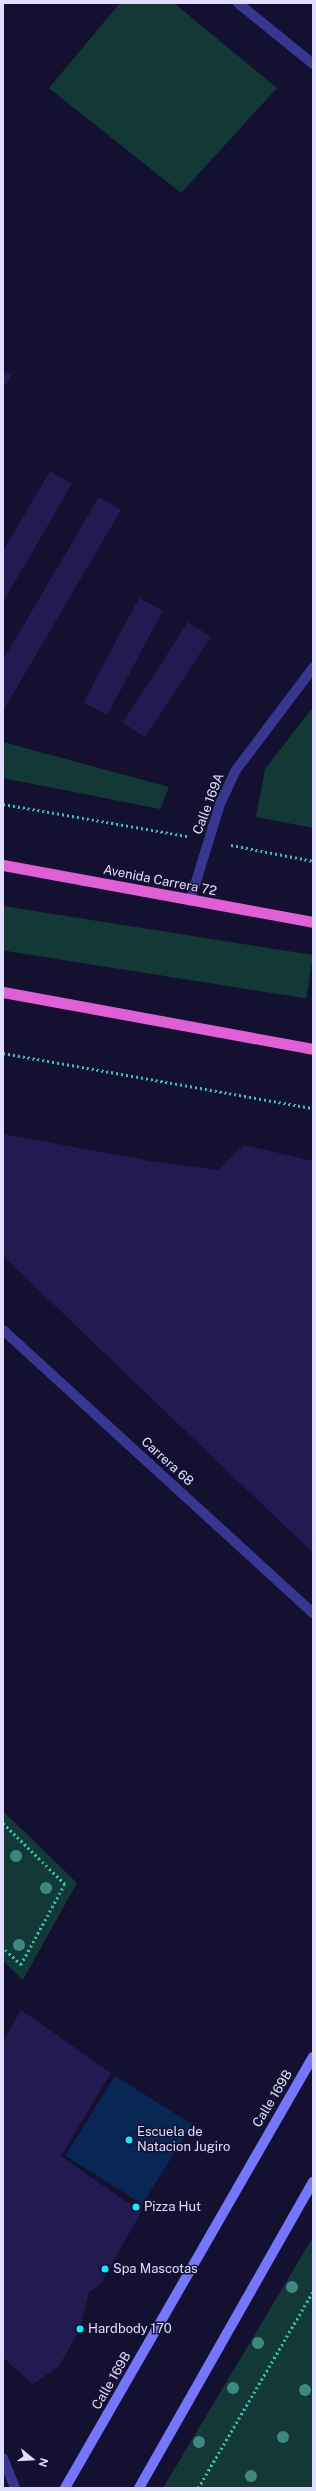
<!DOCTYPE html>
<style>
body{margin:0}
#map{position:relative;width:316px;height:2491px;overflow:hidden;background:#14102f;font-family:"Public Sans",sans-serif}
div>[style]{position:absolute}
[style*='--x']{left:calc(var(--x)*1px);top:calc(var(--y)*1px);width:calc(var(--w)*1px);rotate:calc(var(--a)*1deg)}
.green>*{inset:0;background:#123936;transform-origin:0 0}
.water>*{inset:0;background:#092754;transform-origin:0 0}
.building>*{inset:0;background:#231a51;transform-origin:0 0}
.path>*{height:2.5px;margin-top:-1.25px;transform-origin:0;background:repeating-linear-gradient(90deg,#27caba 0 2px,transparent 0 5px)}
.minor>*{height:10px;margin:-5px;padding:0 5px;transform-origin:5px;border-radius:5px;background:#373791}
.secondary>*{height:10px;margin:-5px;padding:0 5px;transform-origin:5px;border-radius:5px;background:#7476ff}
.trunk>*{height:11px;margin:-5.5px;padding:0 5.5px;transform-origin:5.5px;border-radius:5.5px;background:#e05ed6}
.trees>*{width:12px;height:12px;margin:-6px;border-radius:50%;background:#3d8880}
.dots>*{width:11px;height:11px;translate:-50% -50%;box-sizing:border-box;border:2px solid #14102f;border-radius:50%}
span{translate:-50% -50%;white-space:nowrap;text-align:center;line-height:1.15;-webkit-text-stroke:3px #14102f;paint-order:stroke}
.street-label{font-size:13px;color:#e0ddff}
.poi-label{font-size:13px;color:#e0ddff}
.left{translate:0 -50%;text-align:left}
.frame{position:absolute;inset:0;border:4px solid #e0ddff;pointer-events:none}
.north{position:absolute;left:12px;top:2439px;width:40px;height:40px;-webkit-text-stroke:3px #14102f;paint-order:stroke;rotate:108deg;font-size:11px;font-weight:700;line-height:16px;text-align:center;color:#e0ddff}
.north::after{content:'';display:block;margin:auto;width:14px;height:18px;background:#e0ddff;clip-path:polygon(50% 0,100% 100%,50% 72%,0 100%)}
</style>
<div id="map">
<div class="green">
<i style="clip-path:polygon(120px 3px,174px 3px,277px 88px,181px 193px,49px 88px)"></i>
<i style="clip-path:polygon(313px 707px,313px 828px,256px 817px,265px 769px)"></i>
<i style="clip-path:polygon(3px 742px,169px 787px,160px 809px,3px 778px)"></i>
<i style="left:3px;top:906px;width:314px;height:44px;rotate:9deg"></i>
<i style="clip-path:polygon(3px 1811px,77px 1883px,23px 1980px,3px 1961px)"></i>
<i style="clip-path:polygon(313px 2237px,313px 2488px,163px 2488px)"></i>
</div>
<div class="water">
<i style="left:115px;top:2076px;width:91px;height:94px;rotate:32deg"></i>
</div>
<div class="building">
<i style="clip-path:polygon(3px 371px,11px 375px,3px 389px)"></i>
<i style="clip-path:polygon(50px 471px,72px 484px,3px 602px,3px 551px)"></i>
<i style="clip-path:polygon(99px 497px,121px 510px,3px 711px,3px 660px)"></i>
<i style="left:139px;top:598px;width:27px;height:118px;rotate:28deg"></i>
<i style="left:188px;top:622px;width:27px;height:120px;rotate:33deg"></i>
<i style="clip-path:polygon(3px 1134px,150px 1161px,218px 1170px,244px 1145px,313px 1161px,313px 1553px,3px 1256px)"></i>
<i style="clip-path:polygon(21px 2010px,111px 2073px,61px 2156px,141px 2212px,101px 2284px,89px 2292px,80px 2329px,59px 2366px,33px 2384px,3px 2358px,3px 2042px)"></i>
</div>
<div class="path">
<i style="--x:3;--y:804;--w:187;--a:9.9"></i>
<i style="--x:231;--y:845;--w:84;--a:11"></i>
<i style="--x:3;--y:1053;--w:315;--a:10.1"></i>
<i style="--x:3;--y:1823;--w:87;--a:44.5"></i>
<i style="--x:65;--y:1884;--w:92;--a:118.5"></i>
<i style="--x:21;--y:1965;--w:25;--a:-137"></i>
<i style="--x:198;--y:2488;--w:228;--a:-59.7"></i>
</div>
<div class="minor">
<i style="--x:238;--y:3;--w:97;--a:39.1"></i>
<i style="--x:190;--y:901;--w:102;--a:-72.8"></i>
<i style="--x:220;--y:804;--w:38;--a:-65"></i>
<i style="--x:236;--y:770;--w:128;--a:-53"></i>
<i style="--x:3;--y:1330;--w:420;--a:42.4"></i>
<i style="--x:3;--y:2458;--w:32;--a:68"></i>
</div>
<div class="secondary">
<i style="--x:65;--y:2488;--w:497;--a:-60.1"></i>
<i style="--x:139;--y:2488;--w:352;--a:-60.4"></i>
</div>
<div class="trunk">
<i style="--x:3;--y:865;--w:315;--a:10.4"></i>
<i style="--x:3;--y:992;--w:315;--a:10.4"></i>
</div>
<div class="trees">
<i style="left:16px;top:1856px"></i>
<i style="left:46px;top:1888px"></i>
<i style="left:19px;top:1945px"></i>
<i style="left:292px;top:2287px"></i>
<i style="left:258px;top:2343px"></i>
<i style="left:233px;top:2388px"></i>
<i style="left:305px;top:2390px"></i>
<i style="left:283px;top:2437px"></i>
<i style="left:199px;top:2442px"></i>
<i style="left:251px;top:2476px"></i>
</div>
<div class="dots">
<i style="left:129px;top:2140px;background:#09efff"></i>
<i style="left:136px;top:2207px;background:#09efff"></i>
<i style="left:105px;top:2269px;background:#09efff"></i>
<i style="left:80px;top:2329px;background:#09efff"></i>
</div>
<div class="street-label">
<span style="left:209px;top:804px;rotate:-69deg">Calle 169A</span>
<span style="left:160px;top:881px;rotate:11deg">Avenida Carrera 72</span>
<span style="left:167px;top:1462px;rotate:42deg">Carrera 68</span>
<span style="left:273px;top:2099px;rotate:-59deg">Calle 169B</span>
<span style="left:112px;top:2381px;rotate:-60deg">Calle 169B</span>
</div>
<div class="poi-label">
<span class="left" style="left:137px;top:2140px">Escuela de<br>Natacion Jugiro</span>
<span class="left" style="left:144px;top:2207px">Pizza Hut</span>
<span class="left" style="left:113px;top:2269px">Spa Mascotas</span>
<span class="left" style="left:88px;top:2329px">Hardbody 170</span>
</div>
<div class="frame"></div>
<div class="north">N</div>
</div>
